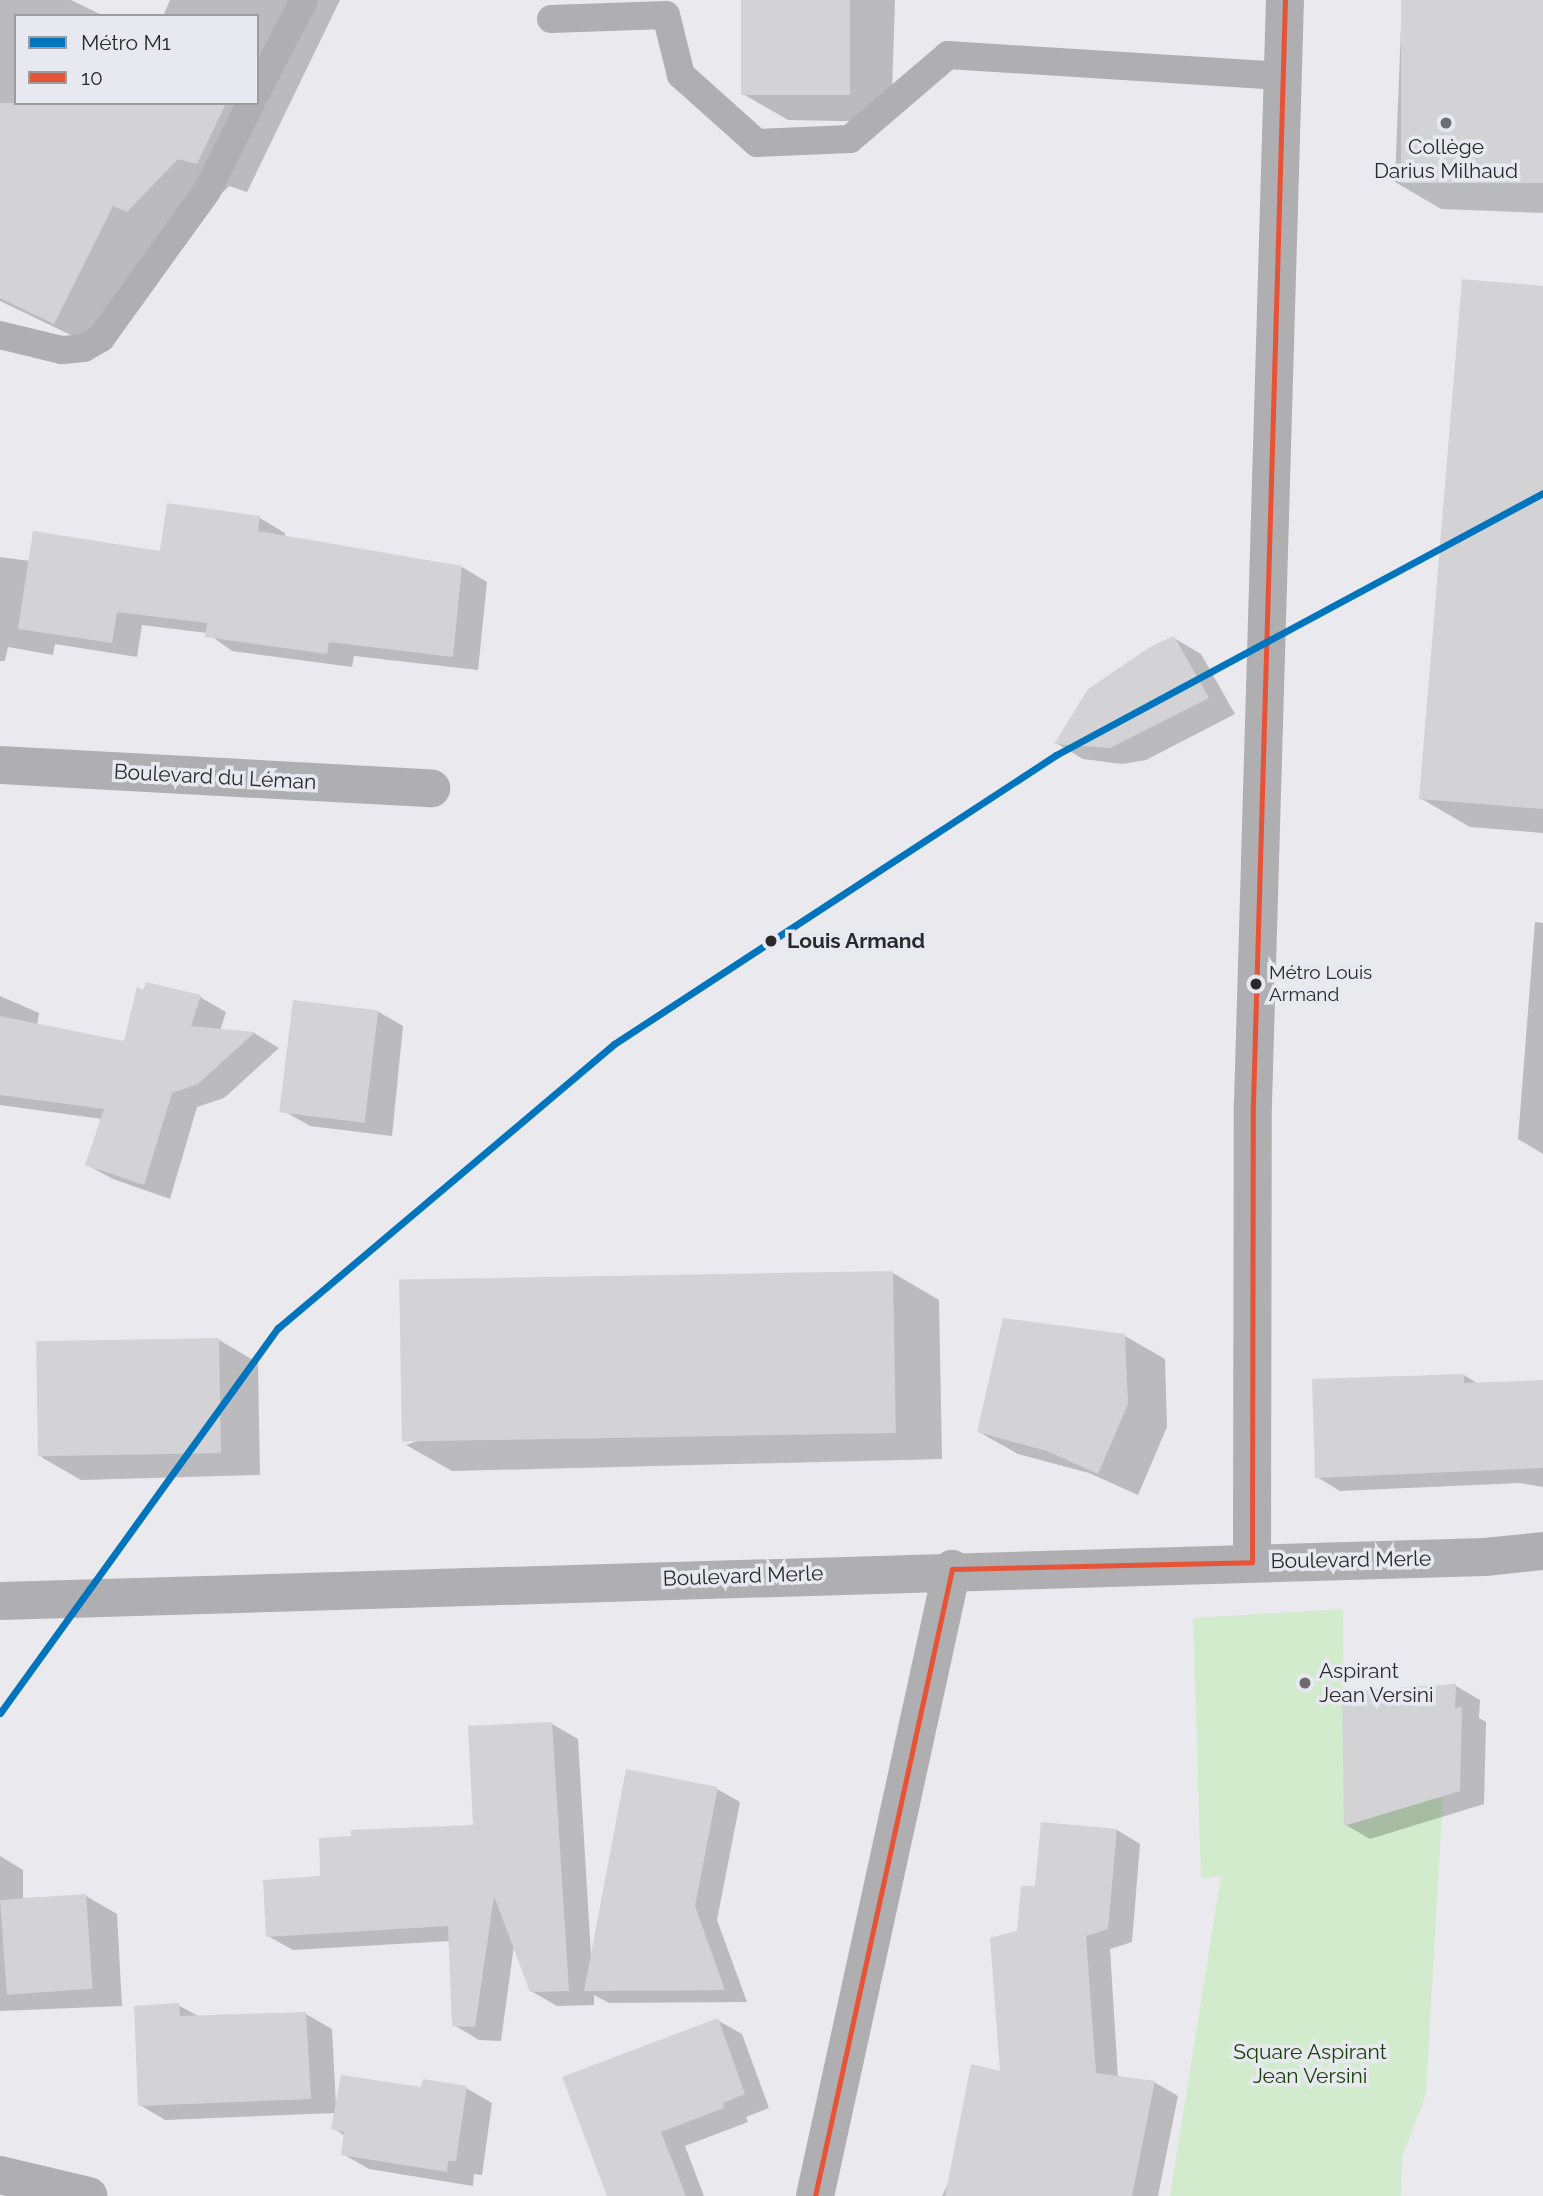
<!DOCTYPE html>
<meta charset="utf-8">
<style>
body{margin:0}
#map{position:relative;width:1543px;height:2196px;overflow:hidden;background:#eaeaee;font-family:Raleway,sans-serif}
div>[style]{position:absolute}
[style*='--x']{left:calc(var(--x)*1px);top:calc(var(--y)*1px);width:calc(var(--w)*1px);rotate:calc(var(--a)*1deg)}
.green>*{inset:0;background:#d1ebcc}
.shadow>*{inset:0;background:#0003}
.building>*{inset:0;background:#d3d3d6;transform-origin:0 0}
.service>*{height:28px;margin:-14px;padding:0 14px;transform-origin:14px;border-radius:14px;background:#afaeb0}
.minor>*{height:38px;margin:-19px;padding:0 19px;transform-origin:19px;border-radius:19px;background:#afaeb0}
.bus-1>*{height:5px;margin:-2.5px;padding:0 2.5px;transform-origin:2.5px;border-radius:2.5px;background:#e75337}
.metro-1>*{height:7px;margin:-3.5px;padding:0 3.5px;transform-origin:3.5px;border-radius:3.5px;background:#0075be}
.dots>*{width:19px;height:19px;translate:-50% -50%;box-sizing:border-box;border:4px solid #e8e9f0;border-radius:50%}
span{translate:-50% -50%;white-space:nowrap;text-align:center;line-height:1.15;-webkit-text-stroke:7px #e8e9f0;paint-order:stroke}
.bus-label{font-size:19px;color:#2a2a2d}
.left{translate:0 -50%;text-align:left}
.poi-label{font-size:21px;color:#2a2a2d}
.street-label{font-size:21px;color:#2a2a2d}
.stop-label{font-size:21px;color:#2a2a2d;font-weight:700}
.park-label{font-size:21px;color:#18400a}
.legend{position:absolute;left:14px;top:14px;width:245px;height:91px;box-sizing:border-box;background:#e8e9f0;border:2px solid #9c9da2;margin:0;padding:9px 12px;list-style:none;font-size:21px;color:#2a2a2d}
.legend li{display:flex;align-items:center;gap:14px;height:35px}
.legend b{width:35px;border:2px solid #9c9da2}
</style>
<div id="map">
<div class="green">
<i style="clip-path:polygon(1343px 1609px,1344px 1825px,1443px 1794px,1426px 2094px,1402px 2157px,1401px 2196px,1170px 2196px,1221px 1876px,1201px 1879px,1193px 1618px)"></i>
</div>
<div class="shadow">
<i style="clip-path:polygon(0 0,71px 0,104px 16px,16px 16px,16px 103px,257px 103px,257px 16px,163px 16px,170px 0,340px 0,247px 192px,229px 186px,178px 239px,104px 351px,0 301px)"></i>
<i style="clip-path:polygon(743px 0,895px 0,891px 122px,788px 120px,743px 94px)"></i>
<i style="clip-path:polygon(1402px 0,1543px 0,1543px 213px,1441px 209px,1395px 182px)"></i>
<i style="clip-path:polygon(1543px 287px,1543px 833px,1470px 827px,1420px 798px)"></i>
<i style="clip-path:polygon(169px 505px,260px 518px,285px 533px,285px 537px,462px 567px,487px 582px,478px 670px,354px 656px,352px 667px,232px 651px,207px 633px,142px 625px,137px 657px,55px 644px,53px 655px,8px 647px,5px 661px,0 661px,0 557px,30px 561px,161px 553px)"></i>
<i style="clip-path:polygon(1174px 638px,1201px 654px,1235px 714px,1146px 760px,1122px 764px,1083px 759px,1056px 743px)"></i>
<i style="clip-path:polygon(1535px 922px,1543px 923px,1543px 1154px,1518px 1139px)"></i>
<i style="clip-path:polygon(0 996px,39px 1013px,37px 1025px,125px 1043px,200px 997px,226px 1012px,220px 1031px,254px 1033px,279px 1048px,224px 1098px,197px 1107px,170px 1199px,113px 1179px,87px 1165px,102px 1119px,0 1105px)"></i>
<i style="clip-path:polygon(377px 1011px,403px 1026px,392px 1136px,310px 1126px,284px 1111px)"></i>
<i style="clip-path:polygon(893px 1273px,939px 1300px,942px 1459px,452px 1471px,406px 1445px)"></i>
<i style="clip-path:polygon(1125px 1336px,1165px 1359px,1167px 1427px,1138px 1495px,1089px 1473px,1018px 1454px,979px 1432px)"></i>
<i style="clip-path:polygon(219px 1340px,258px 1363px,260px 1475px,81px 1480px,41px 1457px)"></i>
<i style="clip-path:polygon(1464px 1375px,1480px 1385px,1543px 1382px,1543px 1487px,1520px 1483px,1340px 1491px,1317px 1477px)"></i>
<i style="clip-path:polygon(1456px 1686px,1480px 1700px,1479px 1718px,1486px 1722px,1484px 1804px,1370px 1839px,1346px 1825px,1344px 1692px)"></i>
<i style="clip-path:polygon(552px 1724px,578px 1739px,591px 1955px,717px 1789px,740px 1802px,717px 1920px,747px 2002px,609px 2003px,594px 1995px,594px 2005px,557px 2006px,531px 1991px,514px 1945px,501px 2041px,479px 2040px,454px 2025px,450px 1941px,293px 1950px,268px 1936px,322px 1877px,474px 1826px)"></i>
<i style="clip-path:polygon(1117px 1830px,1140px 1844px,1132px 1942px,1110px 1949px,1118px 2078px,1154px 2082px,1178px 2096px,1158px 2196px,942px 2196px,1002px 2073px,1019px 1932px,1036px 1888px)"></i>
<i style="clip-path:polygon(0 1856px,23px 1870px,23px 1898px,86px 1896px,117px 1914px,122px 2006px,0 2011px)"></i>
<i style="clip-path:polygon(178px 2005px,200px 2017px,306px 2014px,332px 2029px,336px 2106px,422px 2089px,466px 2088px,492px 2103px,482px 2175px,474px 2174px,473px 2186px,369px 2169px,343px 2154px,345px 2136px,333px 2128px,336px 2113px,165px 2120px,140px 2105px)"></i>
<i style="clip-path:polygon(717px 2020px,742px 2034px,769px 2108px,746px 2117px,748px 2122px,685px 2146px,704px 2196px,609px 2196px)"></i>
</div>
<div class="building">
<i style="left:741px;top:0;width:109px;height:95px"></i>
<i style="left:1401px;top:0;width:142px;height:183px"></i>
<i style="clip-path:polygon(0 103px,226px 103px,197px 164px,178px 159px,127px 212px,113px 206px,54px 324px,0 298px)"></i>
<i style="clip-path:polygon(1462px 279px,1543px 286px,1543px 809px,1419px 799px)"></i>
<i style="clip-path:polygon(167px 503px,260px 516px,258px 531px,462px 566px,453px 657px,329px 642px,327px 654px,205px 637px,207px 623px,117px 612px,112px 643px,18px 629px,33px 531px,160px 551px)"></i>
<i style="clip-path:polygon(1174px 636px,1209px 698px,1110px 748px,1054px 744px,1088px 689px,1150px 647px)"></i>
<i style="clip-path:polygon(146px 982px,201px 995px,191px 1026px,255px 1032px,198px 1084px,172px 1093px,144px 1185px,85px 1165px,104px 1109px,0 1095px,0 1016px,124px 1041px,137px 987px,143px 990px)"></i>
<i style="left:293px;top:1000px;width:86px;height:113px;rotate:7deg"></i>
<i style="left:893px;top:1271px;width:162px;height:494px;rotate:89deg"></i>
<i style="clip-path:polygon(1003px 1318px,1125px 1334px,1128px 1404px,1098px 1474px,1047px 1451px,977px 1432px)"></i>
<i style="left:219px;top:1338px;width:115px;height:183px;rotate:89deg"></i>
<i style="clip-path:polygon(1464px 1374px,1464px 1383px,1543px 1380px,1543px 1468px,1315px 1478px,1312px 1379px)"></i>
<i style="clip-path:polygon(1456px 1684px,1455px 1708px,1462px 1707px,1460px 1791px,1344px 1826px,1342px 1691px)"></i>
<i style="clip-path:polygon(552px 1722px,569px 1991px,530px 1992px,494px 1896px,475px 2027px,452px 2026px,448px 1926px,266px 1937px,263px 1880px,320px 1876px,319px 1838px,351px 1836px,351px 1830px,473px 1825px,468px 1726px)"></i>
<i style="clip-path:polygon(626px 1769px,718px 1787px,695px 1906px,725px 1990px,584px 1991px)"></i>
<i style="clip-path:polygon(1041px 1822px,1117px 1829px,1108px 1929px,1086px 1936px,1096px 2073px,1155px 2081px,1132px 2196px,945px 2196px,971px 2064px,1000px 2071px,990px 1938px,1017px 1931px,1021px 1886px,1035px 1886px)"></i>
<i style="left:86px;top:1894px;width:95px;height:86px;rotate:86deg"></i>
<i style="clip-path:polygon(179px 2003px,180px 2016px,306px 2012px,311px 2099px,138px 2106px,134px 2006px)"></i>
<i style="clip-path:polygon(718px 2018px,745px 2094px,723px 2103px,724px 2108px,661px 2132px,686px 2196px,607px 2196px,562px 2077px)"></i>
<i style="clip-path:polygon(341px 2075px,421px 2087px,423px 2079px,467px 2086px,456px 2161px,448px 2161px,447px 2172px,341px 2155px,344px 2132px,331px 2129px)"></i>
</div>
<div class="service">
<i style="--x:551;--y:19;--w:115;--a:-2"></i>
<i style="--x:666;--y:15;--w:62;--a:76"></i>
<i style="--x:681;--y:75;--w:102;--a:41.8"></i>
<i style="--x:757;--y:143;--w:93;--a:-2.5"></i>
<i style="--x:850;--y:139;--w:129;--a:-40.6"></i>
<i style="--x:948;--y:55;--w:334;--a:3.6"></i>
<i style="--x:257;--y:91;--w:102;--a:-62.7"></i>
<i style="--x:0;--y:335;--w:64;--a:13.6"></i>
<i style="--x:62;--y:350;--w:22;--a:-5"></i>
<i style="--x:84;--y:348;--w:20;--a:-30"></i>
<i style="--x:101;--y:338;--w:181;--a:-54.2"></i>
<i style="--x:207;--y:191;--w:98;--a:-63.4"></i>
</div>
<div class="minor">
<i style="--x:0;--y:765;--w:432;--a:3.1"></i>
<i style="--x:1252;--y:1562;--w:459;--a:-89.9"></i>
<i style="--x:1253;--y:1103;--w:1103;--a:-88.34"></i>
<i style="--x:0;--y:1601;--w:1486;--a:-1.7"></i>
<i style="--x:1485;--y:1557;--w:58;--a:-5.9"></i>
<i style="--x:0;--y:2175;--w:91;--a:13.3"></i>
<i style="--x:815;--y:2196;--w:642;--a:-77.67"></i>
</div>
<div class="bus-1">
<i style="--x:815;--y:2196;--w:642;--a:-77.67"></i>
<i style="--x:952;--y:1569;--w:300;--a:-1.3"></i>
<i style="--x:1252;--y:1562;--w:459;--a:-89.9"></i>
<i style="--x:1253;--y:1103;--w:1103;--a:-88.34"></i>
</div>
<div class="metro-1">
<i style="--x:0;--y:1713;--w:475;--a:-54.2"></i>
<i style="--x:278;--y:1328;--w:440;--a:-40.2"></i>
<i style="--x:614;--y:1044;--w:528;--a:-33.18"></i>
<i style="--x:1056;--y:755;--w:553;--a:-28.28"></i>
</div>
<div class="dots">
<i style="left:1446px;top:123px;background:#6d6d71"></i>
<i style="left:771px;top:941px;background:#2a2a2d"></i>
<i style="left:1256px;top:984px;background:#2a2a2d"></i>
<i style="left:1305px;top:1683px;background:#6d6d71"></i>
</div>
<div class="bus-label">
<span class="left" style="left:1269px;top:984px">Métro Louis<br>Armand</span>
</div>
<div class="poi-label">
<span style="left:1446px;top:159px">Collège<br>Darius Milhaud</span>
<span class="left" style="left:1319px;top:1683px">Aspirant<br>Jean Versini</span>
</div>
<div class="street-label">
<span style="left:215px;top:777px;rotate:3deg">Boulevard du Léman</span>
<span style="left:1351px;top:1560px;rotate:-1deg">Boulevard Merle</span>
<span style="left:743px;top:1576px;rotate:-2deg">Boulevard Merle</span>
</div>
<div class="stop-label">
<span class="left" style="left:787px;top:941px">Louis Armand</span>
</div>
<div class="park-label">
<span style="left:1310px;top:2064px">Square Aspirant<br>Jean Versini</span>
</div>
<ul class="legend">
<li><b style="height:9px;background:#0075be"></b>Métro M1</li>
<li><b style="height:9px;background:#e75337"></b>10</li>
</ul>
</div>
